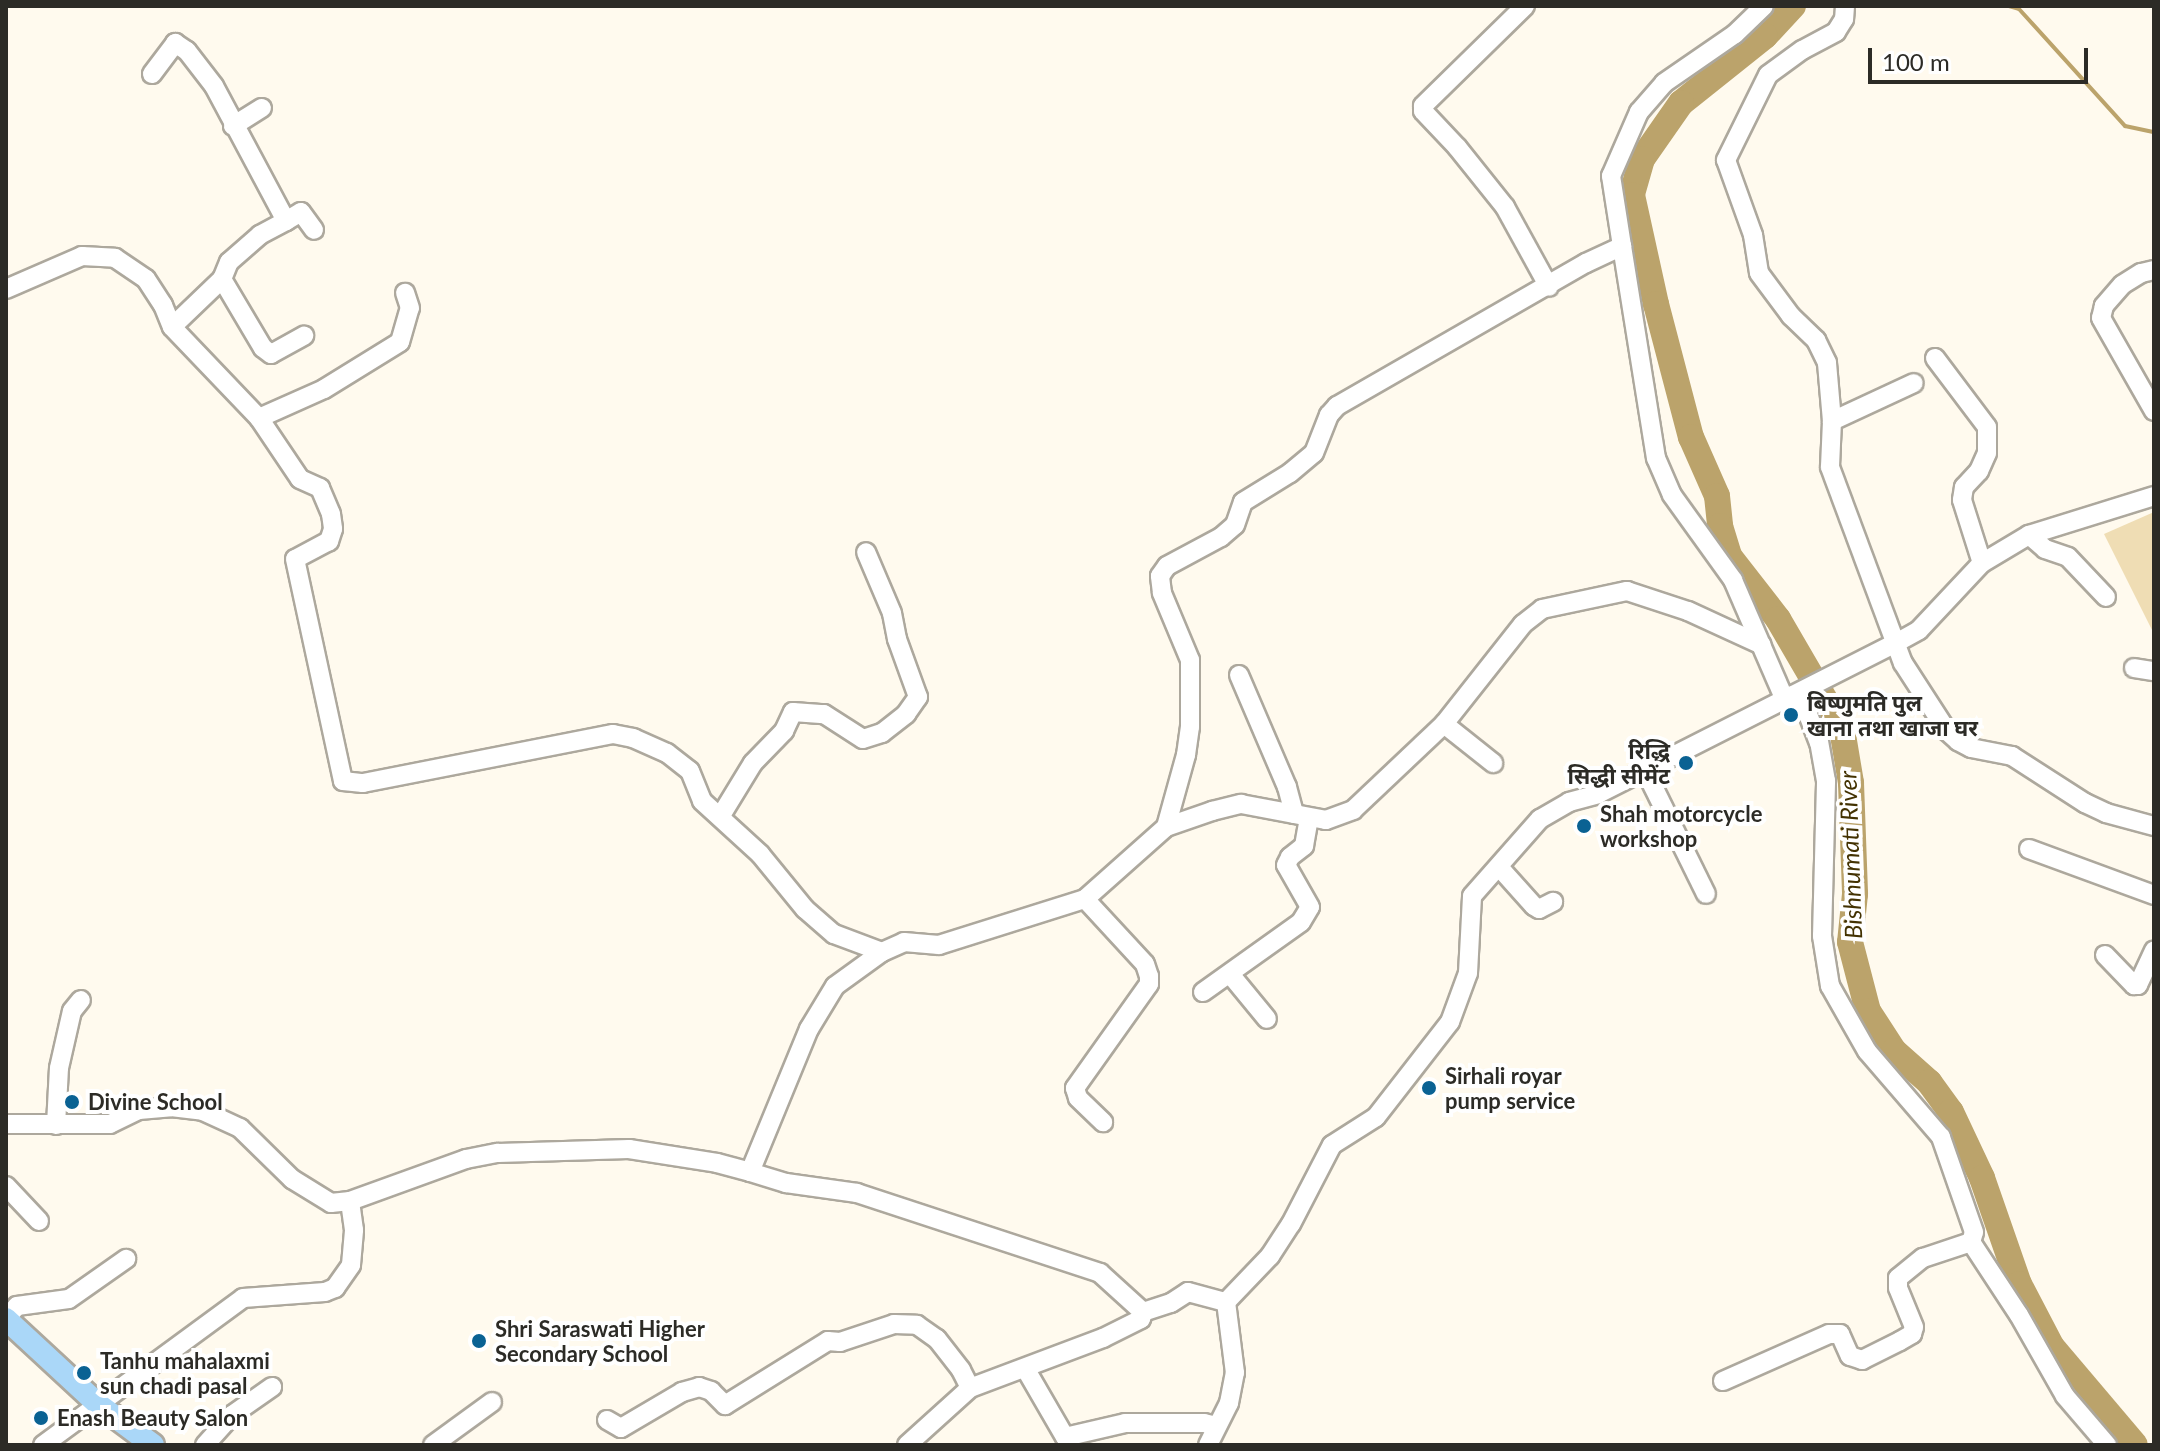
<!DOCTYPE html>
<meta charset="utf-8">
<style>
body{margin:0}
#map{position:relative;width:2160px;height:1451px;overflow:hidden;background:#fffaee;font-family:Lato,"Noto Sans Devanagari",sans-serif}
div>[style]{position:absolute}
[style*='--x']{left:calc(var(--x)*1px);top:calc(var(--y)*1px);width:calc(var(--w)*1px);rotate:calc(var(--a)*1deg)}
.green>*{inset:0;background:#efddb4}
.stream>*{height:4px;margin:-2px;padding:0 2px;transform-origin:2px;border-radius:2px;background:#bba36b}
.river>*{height:26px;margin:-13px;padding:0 13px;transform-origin:13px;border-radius:13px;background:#bba36b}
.roads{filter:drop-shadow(2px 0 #ada89d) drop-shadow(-2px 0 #ada89d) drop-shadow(0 2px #ada89d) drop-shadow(0 -2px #ada89d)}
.minor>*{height:18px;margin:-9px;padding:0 9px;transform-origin:9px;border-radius:9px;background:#fff}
.major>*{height:22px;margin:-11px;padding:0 11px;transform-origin:11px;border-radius:11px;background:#aad7f8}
.dots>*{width:22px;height:22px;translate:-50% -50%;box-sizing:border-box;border:4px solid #fff;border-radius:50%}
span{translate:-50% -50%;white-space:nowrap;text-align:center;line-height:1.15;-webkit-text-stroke:8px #fff;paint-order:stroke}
.poi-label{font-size:22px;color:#2c2b26;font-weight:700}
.left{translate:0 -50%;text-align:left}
.right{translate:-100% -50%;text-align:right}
.water-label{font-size:24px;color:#433202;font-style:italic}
.frame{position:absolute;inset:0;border:8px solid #2c2b26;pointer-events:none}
.scale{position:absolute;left:1868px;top:48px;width:220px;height:36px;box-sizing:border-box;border:4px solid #2c2b26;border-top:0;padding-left:10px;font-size:24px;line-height:28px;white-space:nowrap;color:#2c2b26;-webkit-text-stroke:6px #fff;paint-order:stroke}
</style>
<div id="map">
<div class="green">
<i style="clip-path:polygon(2154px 512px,2154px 634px,2104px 534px)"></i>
</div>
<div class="stream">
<i style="--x:2009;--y:6;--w:10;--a:17"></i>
<i style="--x:2019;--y:9;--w:158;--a:47.8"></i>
<i style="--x:2125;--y:126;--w:30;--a:12"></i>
</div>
<div class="river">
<i style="--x:1793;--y:6;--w:41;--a:133"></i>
<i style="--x:1765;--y:36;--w:107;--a:141.4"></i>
<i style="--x:1681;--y:103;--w:68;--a:124.9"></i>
<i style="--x:1642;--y:159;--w:37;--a:106"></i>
<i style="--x:1632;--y:195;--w:112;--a:77.6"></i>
<i style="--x:1656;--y:304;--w:138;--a:75.3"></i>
<i style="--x:1691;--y:437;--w:64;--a:66.2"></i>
<i style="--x:1717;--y:496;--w:30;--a:84"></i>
<i style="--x:1720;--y:526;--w:31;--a:73"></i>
<i style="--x:1729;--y:556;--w:80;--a:52.1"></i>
<i style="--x:1778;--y:619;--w:127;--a:59.8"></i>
<i style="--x:1842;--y:729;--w:55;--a:80.5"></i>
<i style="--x:1851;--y:783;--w:111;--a:87.9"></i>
<i style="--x:1855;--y:894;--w:48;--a:95.9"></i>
<i style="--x:1850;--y:942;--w:71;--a:75.4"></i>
<i style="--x:1868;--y:1011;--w:48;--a:57"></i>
<i style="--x:1894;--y:1051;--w:47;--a:41.5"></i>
<i style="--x:1929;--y:1082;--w:37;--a:54"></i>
<i style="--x:1951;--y:1112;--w:73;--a:64.8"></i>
<i style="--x:1982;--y:1178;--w:112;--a:70.8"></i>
<i style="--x:2019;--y:1284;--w:71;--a:62.4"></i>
<i style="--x:2052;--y:1347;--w:128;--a:49.7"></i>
</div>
<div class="roads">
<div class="minor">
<i style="--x:1525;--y:6;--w:143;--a:135.6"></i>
<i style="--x:1423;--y:106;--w:5;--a:90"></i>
<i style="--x:1423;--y:111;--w:50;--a:46.6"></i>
<i style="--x:1457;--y:147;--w:77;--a:51.3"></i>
<i style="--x:1505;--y:207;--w:91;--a:61.2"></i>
<i style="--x:1845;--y:6;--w:13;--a:94"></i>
<i style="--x:1844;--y:19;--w:15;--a:122"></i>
<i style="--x:1836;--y:32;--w:38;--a:152"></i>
<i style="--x:1802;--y:50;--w:42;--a:143.7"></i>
<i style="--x:1768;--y:75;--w:95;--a:116.3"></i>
<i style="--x:1726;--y:160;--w:80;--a:70.2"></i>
<i style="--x:1753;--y:235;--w:38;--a:81"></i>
<i style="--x:1759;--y:273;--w:54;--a:53.3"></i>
<i style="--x:1791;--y:316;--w:35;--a:44"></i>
<i style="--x:1816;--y:340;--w:25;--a:64"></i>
<i style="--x:1827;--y:363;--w:58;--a:85.1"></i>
<i style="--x:1832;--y:421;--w:46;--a:92.5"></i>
<i style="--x:1830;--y:467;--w:209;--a:69.6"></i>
<i style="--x:1903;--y:663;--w:81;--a:57.1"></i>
<i style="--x:1947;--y:731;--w:15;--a:42"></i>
<i style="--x:1958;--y:741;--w:15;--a:28"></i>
<i style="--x:1971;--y:748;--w:42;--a:11"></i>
<i style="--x:2012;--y:756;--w:87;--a:32.8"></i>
<i style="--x:2085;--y:803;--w:23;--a:25"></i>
<i style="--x:2106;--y:813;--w:50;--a:15.2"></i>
<i style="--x:152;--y:74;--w:39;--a:-53"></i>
<i style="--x:175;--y:43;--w:14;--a:34"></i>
<i style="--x:187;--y:51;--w:44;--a:52.4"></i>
<i style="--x:214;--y:86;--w:153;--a:61.9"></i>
<i style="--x:286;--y:221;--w:30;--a:152"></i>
<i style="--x:260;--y:235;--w:41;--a:138.9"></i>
<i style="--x:229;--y:262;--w:18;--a:112"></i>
<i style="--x:222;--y:279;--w:69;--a:136.2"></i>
<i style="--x:233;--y:126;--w:34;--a:-32"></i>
<i style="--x:286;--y:221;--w:17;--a:-31"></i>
<i style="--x:301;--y:212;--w:22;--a:54"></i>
<i style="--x:1622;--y:246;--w:215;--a:80.9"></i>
<i style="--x:1656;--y:458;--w:40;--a:66.6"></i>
<i style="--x:1672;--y:495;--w:105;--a:54.3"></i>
<i style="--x:1733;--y:580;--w:129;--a:66.6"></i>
<i style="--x:2154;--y:270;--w:13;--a:167"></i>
<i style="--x:2141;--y:273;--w:22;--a:148"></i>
<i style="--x:2122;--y:285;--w:28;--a:131"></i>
<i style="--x:2104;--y:306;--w:12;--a:104"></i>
<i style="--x:2101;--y:318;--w:107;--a:60.3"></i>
<i style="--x:222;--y:279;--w:80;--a:59.3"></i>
<i style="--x:263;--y:348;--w:10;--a:37"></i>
<i style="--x:271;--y:354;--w:38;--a:-29"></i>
<i style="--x:6;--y:289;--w:83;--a:-23.5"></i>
<i style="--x:82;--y:256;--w:33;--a:3"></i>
<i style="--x:115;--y:258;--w:37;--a:34"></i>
<i style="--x:146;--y:279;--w:31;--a:57"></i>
<i style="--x:163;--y:305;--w:24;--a:68"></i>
<i style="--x:172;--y:327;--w:126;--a:46.3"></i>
<i style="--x:259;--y:418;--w:73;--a:56.1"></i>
<i style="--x:300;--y:479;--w:22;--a:24"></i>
<i style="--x:320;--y:488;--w:28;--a:67"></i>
<i style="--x:331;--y:514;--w:15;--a:82"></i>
<i style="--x:333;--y:529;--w:13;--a:108"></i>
<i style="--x:329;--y:541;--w:38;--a:152"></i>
<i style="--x:295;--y:559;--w:227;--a:77.8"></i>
<i style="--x:343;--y:781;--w:20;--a:6"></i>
<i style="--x:363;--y:783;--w:255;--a:-11.1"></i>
<i style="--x:613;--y:734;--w:20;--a:11"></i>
<i style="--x:633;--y:738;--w:37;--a:24"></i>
<i style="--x:667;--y:753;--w:29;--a:38"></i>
<i style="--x:690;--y:771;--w:32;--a:68"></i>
<i style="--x:702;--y:801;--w:79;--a:42.4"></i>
<i style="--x:760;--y:854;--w:71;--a:50.7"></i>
<i style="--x:805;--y:909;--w:38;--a:41"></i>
<i style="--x:834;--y:934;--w:51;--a:20.6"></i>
<i style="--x:1935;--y:358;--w:86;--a:53"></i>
<i style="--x:1987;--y:427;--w:26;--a:90"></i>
<i style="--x:1987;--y:453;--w:20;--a:114"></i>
<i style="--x:1979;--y:471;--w:22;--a:133"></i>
<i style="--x:1964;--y:487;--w:13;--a:99"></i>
<i style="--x:1962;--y:500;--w:66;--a:72.4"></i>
<i style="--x:259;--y:418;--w:71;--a:-24"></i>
<i style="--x:324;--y:389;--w:89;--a:-31.7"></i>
<i style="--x:400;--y:342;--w:35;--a:-74"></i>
<i style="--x:410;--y:308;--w:16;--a:-108"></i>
<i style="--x:1832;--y:421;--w:90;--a:-24.9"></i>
<i style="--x:2029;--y:535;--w:21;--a:41"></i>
<i style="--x:2045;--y:549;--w:24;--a:19"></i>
<i style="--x:2068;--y:557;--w:55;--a:46.5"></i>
<i style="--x:2134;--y:668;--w:20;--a:9"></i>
<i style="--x:1239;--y:675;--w:122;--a:66.8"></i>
<i style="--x:1287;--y:787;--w:28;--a:75"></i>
<i style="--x:1444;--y:724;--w:63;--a:38.5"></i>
<i style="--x:1645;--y:770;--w:138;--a:63.8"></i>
<i style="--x:720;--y:817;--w:63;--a:-58.6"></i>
<i style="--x:753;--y:763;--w:45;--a:-45.9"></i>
<i style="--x:784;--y:731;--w:21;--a:-65"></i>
<i style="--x:793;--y:712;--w:31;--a:4"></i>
<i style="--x:824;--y:714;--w:46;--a:32.7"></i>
<i style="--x:863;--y:739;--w:20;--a:-18"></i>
<i style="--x:882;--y:733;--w:31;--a:-38"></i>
<i style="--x:906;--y:714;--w:21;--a:-55"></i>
<i style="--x:918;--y:697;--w:62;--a:-109.9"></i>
<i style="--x:897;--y:639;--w:26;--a:-101"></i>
<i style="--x:892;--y:613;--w:66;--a:-113.1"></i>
<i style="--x:1166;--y:827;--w:75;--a:-74.5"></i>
<i style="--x:1186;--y:755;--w:28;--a:-82"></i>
<i style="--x:1190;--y:727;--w:67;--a:-90"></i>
<i style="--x:1190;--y:660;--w:73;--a:-112.7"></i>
<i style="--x:1162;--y:593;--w:17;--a:-97"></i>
<i style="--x:1160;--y:576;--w:12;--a:-55"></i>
<i style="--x:1167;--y:566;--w:61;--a:-28.2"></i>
<i style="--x:1221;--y:537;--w:18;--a:-41"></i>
<i style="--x:1235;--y:525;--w:24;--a:-71"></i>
<i style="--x:1243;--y:502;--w:55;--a:-31.7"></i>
<i style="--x:1290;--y:473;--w:31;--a:-40"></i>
<i style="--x:1314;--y:453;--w:41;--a:-68.5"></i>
<i style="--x:1329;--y:415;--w:12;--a:-48"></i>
<i style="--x:1337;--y:406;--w:287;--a:-29.9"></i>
<i style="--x:1586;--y:263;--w:40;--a:-25"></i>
<i style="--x:1622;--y:246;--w:71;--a:-98.9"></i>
<i style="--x:1611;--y:176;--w:70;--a:-66.4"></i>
<i style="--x:1639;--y:112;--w:38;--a:-49"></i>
<i style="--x:1664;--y:83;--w:86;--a:-34.6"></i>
<i style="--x:1735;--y:34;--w:40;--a:-44"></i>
<i style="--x:2029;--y:849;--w:133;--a:20.2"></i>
<i style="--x:1499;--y:867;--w:52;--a:48.1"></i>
<i style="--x:1534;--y:906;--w:6;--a:31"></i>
<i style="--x:1539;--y:909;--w:16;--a:-27"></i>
<i style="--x:1085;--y:899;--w:88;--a:47.3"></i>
<i style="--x:1145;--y:964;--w:13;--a:72"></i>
<i style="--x:1149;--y:976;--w:8;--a:90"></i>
<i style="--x:1149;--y:984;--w:128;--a:125.4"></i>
<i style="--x:1075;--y:1088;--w:10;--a:73"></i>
<i style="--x:1078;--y:1098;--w:35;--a:44"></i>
<i style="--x:2105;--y:955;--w:42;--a:46"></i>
<i style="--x:2134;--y:985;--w:4;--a:0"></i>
<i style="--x:2138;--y:985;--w:38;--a:-65"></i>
<i style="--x:1230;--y:974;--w:58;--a:50.6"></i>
<i style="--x:1203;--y:992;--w:120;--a:-35.5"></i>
<i style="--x:1301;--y:922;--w:17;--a:-59"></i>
<i style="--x:1310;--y:907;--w:48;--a:-119.7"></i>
<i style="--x:1286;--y:865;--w:9;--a:-63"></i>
<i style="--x:1290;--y:857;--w:18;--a:-38"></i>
<i style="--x:1304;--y:846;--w:29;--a:-80"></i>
<i style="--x:6;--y:1124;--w:104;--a:0"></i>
<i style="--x:110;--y:1124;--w:32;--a:-26"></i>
<i style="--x:139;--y:1110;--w:32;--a:-5"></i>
<i style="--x:171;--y:1107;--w:32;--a:7"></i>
<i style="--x:203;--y:1111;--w:41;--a:24.7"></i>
<i style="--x:240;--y:1128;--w:73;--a:44.4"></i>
<i style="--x:292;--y:1179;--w:46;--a:31.6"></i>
<i style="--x:331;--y:1203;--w:19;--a:-6"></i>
<i style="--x:350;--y:1201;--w:123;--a:-19.9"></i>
<i style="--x:466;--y:1159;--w:33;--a:-11"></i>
<i style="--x:498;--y:1153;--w:131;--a:-1.7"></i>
<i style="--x:629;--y:1149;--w:89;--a:9"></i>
<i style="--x:717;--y:1163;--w:34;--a:15"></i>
<i style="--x:750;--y:1172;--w:155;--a:-67.6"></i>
<i style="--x:809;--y:1029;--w:50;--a:-58.8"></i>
<i style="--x:835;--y:986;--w:58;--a:-35.9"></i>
<i style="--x:882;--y:952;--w:24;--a:-24"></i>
<i style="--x:904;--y:942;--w:35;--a:5"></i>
<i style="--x:939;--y:945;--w:153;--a:-17.5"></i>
<i style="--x:1085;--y:899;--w:108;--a:-41.6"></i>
<i style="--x:1166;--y:827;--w:49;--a:-19.2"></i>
<i style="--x:1212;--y:811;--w:30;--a:-14"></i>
<i style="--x:1241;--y:804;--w:86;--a:10.7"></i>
<i style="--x:1326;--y:820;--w:29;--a:-20"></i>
<i style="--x:1353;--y:810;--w:125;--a:-43.4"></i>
<i style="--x:1444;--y:724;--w:127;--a:-51.7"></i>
<i style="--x:1523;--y:624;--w:24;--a:-38"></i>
<i style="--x:1542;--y:609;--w:87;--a:-12"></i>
<i style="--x:1627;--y:591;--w:64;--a:18.2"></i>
<i style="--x:1688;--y:611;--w:81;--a:24.7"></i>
<i style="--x:56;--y:1125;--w:57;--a:-87"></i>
<i style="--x:59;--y:1068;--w:58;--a:-77.2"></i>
<i style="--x:72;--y:1011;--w:14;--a:-51"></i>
<i style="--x:750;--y:1172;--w:38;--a:17"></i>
<i style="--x:786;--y:1183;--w:72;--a:8"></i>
<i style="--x:857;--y:1193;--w:256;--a:18.2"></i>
<i style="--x:1100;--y:1273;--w:58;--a:42.2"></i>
<i style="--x:6;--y:1186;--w:48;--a:46.7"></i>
<i style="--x:1971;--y:1242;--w:87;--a:56.7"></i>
<i style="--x:2019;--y:1315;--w:93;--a:60.4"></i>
<i style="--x:2065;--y:1396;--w:65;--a:49.4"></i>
<i style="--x:1226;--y:1302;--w:64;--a:-46.3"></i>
<i style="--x:1270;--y:1256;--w:38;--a:-57"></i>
<i style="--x:1291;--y:1224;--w:89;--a:-62.6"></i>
<i style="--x:1332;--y:1145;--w:52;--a:-32.5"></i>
<i style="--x:1376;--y:1117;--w:120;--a:-52.1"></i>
<i style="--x:1450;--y:1022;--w:52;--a:-69.8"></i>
<i style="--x:1468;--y:973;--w:77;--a:-87"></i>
<i style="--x:1472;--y:896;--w:103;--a:-48.6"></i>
<i style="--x:1540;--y:819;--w:34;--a:-30"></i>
<i style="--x:1569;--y:802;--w:30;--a:-15"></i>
<i style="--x:1598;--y:794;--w:334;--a:-26.9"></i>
<i style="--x:1896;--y:643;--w:26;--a:-29"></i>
<i style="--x:1919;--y:630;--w:92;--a:-46.8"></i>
<i style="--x:1982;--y:563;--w:55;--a:-30.8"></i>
<i style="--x:2029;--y:535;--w:131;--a:-17.3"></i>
<i style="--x:6;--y:1319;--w:17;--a:-50"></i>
<i style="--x:17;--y:1306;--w:52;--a:-7.7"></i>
<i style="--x:69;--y:1299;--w:70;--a:-35.1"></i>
<i style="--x:1025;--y:1368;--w:80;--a:59.9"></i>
<i style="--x:1065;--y:1437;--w:62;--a:-13.1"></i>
<i style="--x:1125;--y:1423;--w:79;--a:0"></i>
<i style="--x:1204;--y:1423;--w:13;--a:13"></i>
<i style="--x:1723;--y:1381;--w:116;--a:-23.9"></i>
<i style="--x:1829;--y:1334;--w:11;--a:0"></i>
<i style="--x:1840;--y:1334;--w:24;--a:66"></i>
<i style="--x:1850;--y:1356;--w:13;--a:18"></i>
<i style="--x:1862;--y:1360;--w:42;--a:-26.6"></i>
<i style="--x:1900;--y:1341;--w:14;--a:-30"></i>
<i style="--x:1912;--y:1334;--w:7;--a:-74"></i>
<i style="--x:1914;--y:1327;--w:42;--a:-112.3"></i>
<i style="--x:1898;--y:1288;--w:10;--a:-90"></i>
<i style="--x:1898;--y:1278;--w:32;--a:-39"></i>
<i style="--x:1923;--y:1258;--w:51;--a:-18.4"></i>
<i style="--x:1971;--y:1242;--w:10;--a:-73"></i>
<i style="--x:1974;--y:1232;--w:101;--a:-109.2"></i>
<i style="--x:1941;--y:1137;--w:113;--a:-130.7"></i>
<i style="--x:1867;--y:1051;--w:75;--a:-119.6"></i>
<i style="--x:1830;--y:986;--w:51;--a:-99.1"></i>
<i style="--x:1822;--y:936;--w:155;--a:-88.5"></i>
<i style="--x:1826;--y:781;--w:39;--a:-100"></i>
<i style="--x:1819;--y:743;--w:31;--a:-111"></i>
<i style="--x:1808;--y:714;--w:25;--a:-132"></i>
<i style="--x:607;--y:1420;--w:16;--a:30"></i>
<i style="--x:621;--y:1428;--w:71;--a:-30.5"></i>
<i style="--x:682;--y:1392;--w:18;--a:-16"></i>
<i style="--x:699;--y:1387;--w:13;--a:18"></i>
<i style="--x:711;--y:1391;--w:20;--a:45"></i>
<i style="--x:725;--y:1405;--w:121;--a:-31.9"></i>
<i style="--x:828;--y:1341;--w:12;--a:5"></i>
<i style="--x:840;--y:1342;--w:57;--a:-18.4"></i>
<i style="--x:894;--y:1324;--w:23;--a:2"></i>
<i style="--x:917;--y:1325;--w:24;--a:35"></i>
<i style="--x:937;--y:1339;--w:39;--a:52"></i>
<i style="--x:961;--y:1370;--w:20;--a:63"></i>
<i style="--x:43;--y:1445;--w:248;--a:-36.3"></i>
<i style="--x:243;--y:1298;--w:82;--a:-4.2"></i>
<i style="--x:325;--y:1292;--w:11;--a:-22"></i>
<i style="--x:335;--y:1288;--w:28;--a:-55"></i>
<i style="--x:351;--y:1265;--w:35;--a:-85"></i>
<i style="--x:354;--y:1230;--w:29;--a:-98"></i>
<i style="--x:205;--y:1445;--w:40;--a:-48"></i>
<i style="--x:232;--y:1415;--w:49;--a:-35"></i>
<i style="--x:433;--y:1445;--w:73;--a:-36.1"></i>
<i style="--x:907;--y:1445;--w:85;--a:-42.1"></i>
<i style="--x:970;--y:1388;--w:142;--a:-20.6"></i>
<i style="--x:1103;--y:1338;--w:42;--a:-26.6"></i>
<i style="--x:1141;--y:1319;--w:7;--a:-74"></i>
<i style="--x:1143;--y:1312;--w:29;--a:-18"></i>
<i style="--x:1171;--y:1303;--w:20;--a:-33"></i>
<i style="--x:1188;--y:1292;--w:39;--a:15"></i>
<i style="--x:1208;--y:1445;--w:47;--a:-63.4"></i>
<i style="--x:1229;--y:1403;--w:31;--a:-79"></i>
<i style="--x:1235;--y:1373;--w:72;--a:-97.2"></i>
</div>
<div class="major">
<i style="--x:6;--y:1319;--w:127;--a:42.8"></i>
<i style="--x:99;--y:1405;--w:67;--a:36.5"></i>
</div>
</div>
<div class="dots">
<i style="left:1791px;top:715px;background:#0a6293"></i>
<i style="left:1686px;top:763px;background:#0a6293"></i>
<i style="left:1584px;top:826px;background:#0a6293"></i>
<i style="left:1429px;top:1088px;background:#0a6293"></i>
<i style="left:72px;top:1102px;background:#0a6293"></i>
<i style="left:479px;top:1341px;background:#0a6293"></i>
<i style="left:84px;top:1373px;background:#0a6293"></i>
<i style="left:41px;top:1418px;background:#0a6293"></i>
</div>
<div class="poi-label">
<span class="left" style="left:1807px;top:715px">बिष्णुमति पुल<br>खाना तथा खाजा घर</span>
<span class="right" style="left:1670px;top:763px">रिद्धि<br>सिद्धी सीमेंट</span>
<span class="left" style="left:1600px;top:826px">Shah motorcycle<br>workshop</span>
<span class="left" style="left:1445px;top:1088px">Sirhali royar<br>pump service</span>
<span class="left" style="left:88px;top:1102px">Divine School</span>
<span class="left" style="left:495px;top:1341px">Shri Saraswati Higher<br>Secondary School</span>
<span class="left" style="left:100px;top:1373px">Tanhu mahalaxmi<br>sun chadi pasal</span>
<span class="left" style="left:57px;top:1418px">Enash Beauty Salon</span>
</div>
<div class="water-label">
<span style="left:1850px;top:855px;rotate:-92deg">Bishnumati River</span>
</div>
<div class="frame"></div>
<div class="scale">100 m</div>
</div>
